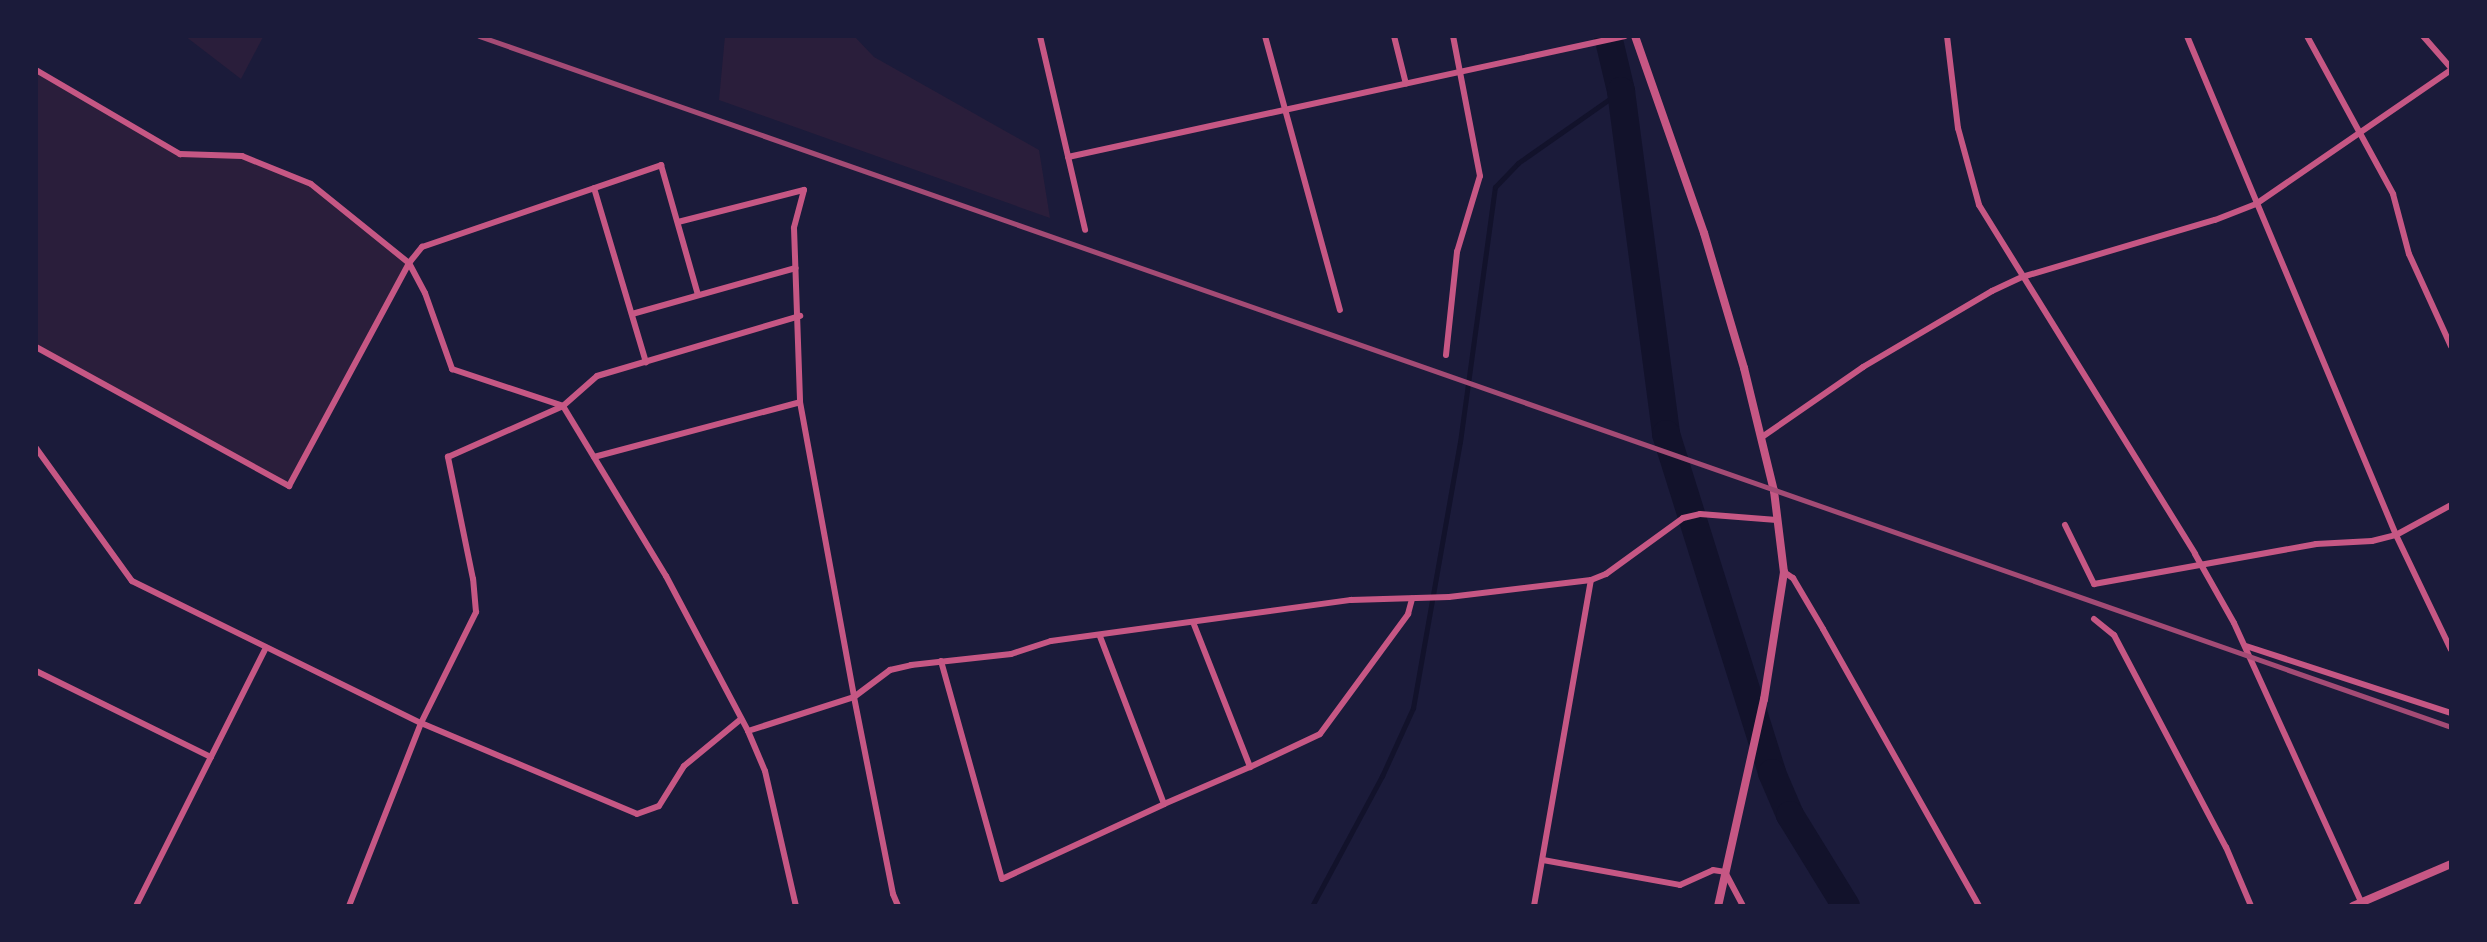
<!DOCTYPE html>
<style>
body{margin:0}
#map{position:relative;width:2487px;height:942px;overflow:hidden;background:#1b1b3a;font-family:"Noto Sans",sans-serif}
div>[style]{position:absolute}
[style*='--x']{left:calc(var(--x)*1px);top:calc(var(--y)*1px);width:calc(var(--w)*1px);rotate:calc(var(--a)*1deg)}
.green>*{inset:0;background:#2a1e3b}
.stream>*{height:5px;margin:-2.5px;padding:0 2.5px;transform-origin:2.5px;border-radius:2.5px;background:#12122b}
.river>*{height:28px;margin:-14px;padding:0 14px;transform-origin:14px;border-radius:14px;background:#12122b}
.minor>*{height:6px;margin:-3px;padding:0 3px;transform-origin:3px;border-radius:3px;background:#c65784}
.tertiary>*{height:8px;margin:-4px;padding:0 4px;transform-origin:4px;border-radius:4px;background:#c65784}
.rail>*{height:5px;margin:-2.5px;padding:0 2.5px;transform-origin:2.5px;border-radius:2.5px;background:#a44b75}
span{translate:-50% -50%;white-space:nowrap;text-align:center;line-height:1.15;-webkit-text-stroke:6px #1b1b3a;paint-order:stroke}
.frame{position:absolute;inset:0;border:38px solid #1b1b3a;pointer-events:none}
</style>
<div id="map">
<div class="green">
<i style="clip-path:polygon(185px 36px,262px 36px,263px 37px,241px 79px)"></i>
<i style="clip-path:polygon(725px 36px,854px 36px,874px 57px,1039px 150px,1050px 218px,719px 100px)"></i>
<i style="clip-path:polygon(36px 70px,180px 154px,242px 156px,311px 184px,409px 263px,289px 486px,36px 347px)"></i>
</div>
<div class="stream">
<i style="--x:1312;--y:906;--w:148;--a:-61.7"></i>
<i style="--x:1382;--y:776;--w:75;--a:-65.5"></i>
<i style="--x:1413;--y:708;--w:270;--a:-80"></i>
<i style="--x:1460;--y:442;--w:257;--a:-82.2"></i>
<i style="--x:1495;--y:187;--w:33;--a:-46"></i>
<i style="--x:1518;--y:163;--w:126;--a:-35"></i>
</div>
<div class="river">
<i style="--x:1608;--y:36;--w:57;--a:76.7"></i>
<i style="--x:1621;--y:91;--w:346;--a:82.5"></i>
<i style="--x:1666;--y:434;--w:355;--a:72.6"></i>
<i style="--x:1772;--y:773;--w:46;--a:66.8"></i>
<i style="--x:1790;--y:815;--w:107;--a:58.4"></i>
</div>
<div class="minor">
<i style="--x:1040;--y:36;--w:199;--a:76.9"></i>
<i style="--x:1265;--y:36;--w:284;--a:74.7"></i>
<i style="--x:1394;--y:36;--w:49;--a:76"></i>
<i style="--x:1947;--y:36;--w:93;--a:83.2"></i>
<i style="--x:1958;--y:128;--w:80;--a:74.7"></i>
<i style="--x:1979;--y:205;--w:410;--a:58.2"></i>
<i style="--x:2195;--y:554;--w:79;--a:60.5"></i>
<i style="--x:2234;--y:623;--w:307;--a:65.5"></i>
<i style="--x:2187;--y:36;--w:541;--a:67.27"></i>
<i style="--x:2396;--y:535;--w:127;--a:64.4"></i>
<i style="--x:2307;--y:36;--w:180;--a:61.4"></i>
<i style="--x:2393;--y:194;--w:62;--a:75.1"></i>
<i style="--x:2409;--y:254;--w:101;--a:65.5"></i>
<i style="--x:2423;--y:36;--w:43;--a:48.8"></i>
<i style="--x:36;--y:70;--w:167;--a:30.3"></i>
<i style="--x:180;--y:154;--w:62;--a:1.8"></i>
<i style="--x:242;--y:156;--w:74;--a:22.1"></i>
<i style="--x:311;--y:184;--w:126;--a:38.9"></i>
<i style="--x:409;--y:263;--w:34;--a:62"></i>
<i style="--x:425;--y:293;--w:81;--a:70.4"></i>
<i style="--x:452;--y:369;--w:117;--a:18.4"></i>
<i style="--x:563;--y:406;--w:199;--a:58.8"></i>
<i style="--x:666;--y:576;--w:175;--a:62.1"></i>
<i style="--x:748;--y:731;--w:43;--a:67"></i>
<i style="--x:765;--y:771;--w:139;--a:77.1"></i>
<i style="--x:1068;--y:157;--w:570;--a:-12.26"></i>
<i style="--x:594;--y:188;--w:182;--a:73.4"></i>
<i style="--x:678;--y:222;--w:130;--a:-14.3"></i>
<i style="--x:804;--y:190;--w:39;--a:105"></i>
<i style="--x:794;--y:228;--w:174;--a:88"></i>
<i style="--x:800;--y:402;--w:300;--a:79.6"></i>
<i style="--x:854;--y:697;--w:201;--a:78.8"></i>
<i style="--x:893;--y:894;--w:13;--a:67"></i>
<i style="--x:632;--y:314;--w:170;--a:-15.7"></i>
<i style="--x:36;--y:347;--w:289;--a:28.8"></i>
<i style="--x:289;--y:486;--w:253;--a:-61.7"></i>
<i style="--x:409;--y:263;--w:21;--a:-51"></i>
<i style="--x:422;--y:247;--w:253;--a:-18.9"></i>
<i style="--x:661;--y:165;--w:135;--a:74.1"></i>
<i style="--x:1446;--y:355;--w:104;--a:-83.9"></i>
<i style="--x:1457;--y:252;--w:79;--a:-73.2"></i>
<i style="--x:1480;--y:176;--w:143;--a:-100.9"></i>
<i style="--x:1762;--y:437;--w:123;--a:-34.7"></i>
<i style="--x:1863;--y:367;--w:150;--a:-30.5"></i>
<i style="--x:1992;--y:291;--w:33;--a:-25"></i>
<i style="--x:2022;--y:277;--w:201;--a:-16.5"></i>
<i style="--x:2215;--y:220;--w:44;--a:-21.3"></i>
<i style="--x:2256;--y:204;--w:237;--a:-34.5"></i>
<i style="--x:36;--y:448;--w:164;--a:54.2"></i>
<i style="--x:132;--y:581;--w:322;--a:26.2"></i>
<i style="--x:421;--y:723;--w:234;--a:22.8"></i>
<i style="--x:637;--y:814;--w:23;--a:-20"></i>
<i style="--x:659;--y:806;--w:47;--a:-58"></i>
<i style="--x:684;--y:766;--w:74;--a:-39.5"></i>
<i style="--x:594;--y:457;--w:213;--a:-14.9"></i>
<i style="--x:2065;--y:525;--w:66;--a:63.8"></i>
<i style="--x:2094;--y:584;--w:226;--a:-10.2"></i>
<i style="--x:2316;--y:544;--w:56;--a:-3.1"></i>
<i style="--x:2372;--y:541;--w:25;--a:-14"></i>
<i style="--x:2396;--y:535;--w:63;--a:-28.6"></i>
<i style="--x:1784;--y:572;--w:11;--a:34"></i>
<i style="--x:1793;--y:578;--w:59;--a:59.5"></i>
<i style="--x:1823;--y:629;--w:318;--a:60.6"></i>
<i style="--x:2094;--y:619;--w:26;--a:39"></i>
<i style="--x:2114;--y:635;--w:240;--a:62.2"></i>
<i style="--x:2226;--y:847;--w:64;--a:67"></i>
<i style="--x:1193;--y:622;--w:156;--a:68.5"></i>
<i style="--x:1250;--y:767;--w:77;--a:-25.2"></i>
<i style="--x:1320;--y:734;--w:149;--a:-53.7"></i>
<i style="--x:1408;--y:614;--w:16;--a:-75"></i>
<i style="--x:2246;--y:646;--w:216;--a:18.1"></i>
<i style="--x:941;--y:661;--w:226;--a:74.4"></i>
<i style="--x:1002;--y:879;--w:179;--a:-24.8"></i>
<i style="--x:1164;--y:804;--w:180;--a:-110.9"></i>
<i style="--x:36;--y:671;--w:195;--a:26.2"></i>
<i style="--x:748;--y:731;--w:111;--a:-17.8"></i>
<i style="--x:854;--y:697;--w:45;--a:-36.9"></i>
<i style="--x:890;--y:670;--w:22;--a:-13"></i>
<i style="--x:911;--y:665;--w:101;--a:-6.3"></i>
<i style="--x:1011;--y:654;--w:42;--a:-18"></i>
<i style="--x:1051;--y:641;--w:303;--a:-7.8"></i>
<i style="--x:1351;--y:600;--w:98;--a:-1.8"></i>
<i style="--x:1449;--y:597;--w:143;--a:-6.8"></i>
<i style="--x:1591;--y:580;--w:16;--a:-22"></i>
<i style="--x:1606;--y:574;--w:95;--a:-36"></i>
<i style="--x:1683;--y:518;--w:17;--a:-13"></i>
<i style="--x:1700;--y:514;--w:77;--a:4.5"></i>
<i style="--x:1164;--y:804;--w:94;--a:-23.3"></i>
<i style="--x:1543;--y:860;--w:139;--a:10.3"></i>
<i style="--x:1680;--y:885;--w:36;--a:-24"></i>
<i style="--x:1713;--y:870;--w:12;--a:9"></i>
<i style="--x:1725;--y:872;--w:38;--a:62"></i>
<i style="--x:136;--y:906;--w:289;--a:-63.3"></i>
<i style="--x:349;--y:906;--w:197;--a:-68.5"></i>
<i style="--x:421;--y:723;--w:124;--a:-63.6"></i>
<i style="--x:476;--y:612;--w:33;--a:-95"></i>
<i style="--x:473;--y:579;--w:125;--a:-101.6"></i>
<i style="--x:448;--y:457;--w:126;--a:-23.9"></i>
<i style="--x:563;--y:406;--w:45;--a:-41.4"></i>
<i style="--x:597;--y:376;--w:212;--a:-16.5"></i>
<i style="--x:1534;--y:906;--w:331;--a:-80.1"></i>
</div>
<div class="tertiary">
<i style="--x:1635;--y:36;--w:209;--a:70.7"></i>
<i style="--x:1704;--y:233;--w:141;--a:73.5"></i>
<i style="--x:1744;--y:368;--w:127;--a:76.3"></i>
<i style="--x:1774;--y:491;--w:82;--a:83"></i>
<i style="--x:1784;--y:572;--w:129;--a:98.9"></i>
<i style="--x:1764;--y:699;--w:212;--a:102.5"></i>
<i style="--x:2353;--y:906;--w:107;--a:-23.2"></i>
</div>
<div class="rail">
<i style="--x:479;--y:36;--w:2090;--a:19.31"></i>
</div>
<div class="frame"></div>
</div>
